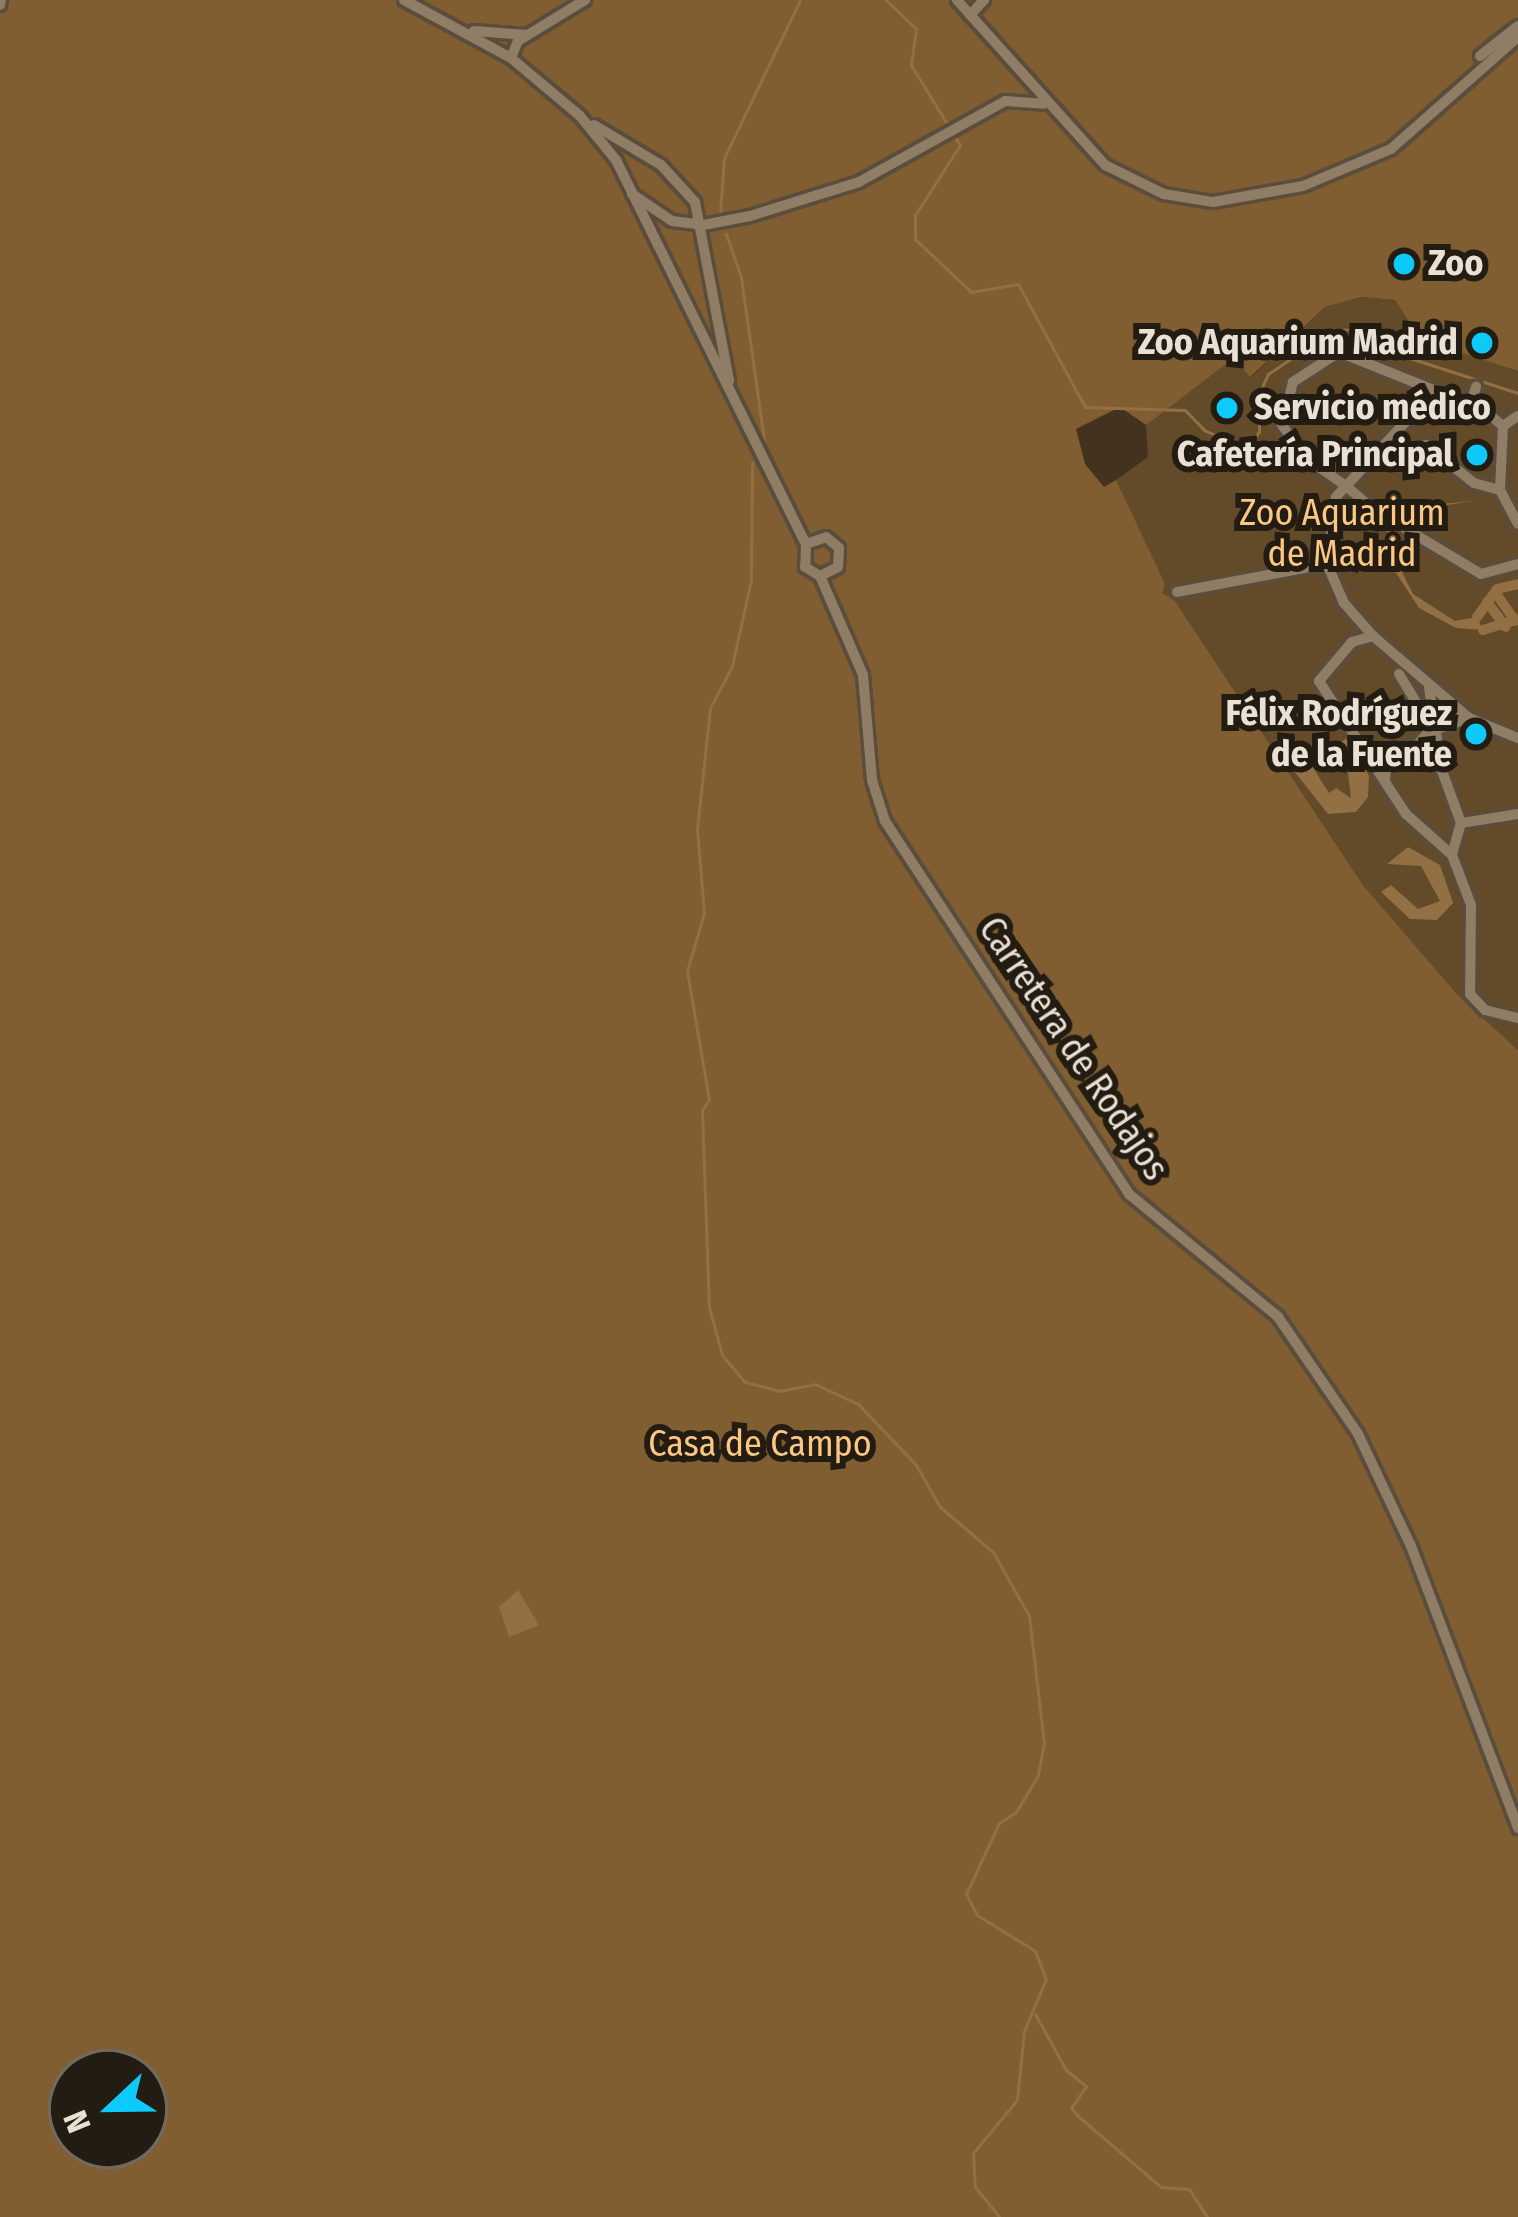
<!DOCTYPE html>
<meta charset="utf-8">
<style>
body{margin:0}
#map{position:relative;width:1518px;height:2217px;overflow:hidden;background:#43321d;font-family:"Fira Sans Condensed",sans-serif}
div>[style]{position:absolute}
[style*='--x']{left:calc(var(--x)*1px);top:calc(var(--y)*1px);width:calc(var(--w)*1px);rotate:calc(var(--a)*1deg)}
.green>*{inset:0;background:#634a28}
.forest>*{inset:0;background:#805e31}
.water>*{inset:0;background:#927043}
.stream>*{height:3px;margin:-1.5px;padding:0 1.5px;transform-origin:1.5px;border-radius:1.5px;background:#927043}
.canal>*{height:10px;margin:-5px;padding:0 5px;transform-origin:5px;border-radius:5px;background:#927043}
.roads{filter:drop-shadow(3px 0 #5b4d3b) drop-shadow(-3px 0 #5b4d3b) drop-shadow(0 3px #5b4d3b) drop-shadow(0 -3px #5b4d3b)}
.minor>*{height:10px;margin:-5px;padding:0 5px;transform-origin:5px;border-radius:5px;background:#907d66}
.dots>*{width:33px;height:33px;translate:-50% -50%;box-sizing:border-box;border:6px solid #231c12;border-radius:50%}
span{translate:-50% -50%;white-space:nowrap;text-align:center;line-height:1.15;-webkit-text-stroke:12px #231c12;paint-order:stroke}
.poi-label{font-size:36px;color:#eae0d3;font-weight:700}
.left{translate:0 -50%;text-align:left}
.right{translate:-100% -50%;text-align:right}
.park-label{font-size:36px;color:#fcc782}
.street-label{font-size:36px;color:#eae0d3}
.north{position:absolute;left:48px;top:2049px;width:120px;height:120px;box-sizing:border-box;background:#231c12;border:3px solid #736a5f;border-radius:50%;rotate:248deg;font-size:33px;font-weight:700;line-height:48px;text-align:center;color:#eae0d3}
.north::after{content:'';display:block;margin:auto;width:42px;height:54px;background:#0ecafa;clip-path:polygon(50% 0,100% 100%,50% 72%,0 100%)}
</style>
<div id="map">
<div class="green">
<i style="clip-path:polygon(1361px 297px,1395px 300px,1422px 340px,1518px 371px,1518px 1050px,1457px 994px,1363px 885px,1173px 598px,1162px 593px,1116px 480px,1148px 457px,1146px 425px,1215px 370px,1234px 358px,1251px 377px,1325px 307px)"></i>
</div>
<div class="forest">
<i style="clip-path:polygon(evenodd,0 0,1518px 0,1518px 371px,1421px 340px,1395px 300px,1361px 297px,1325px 307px,1250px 377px,1234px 358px,1146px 425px,1120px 407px,1076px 429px,1085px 464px,1104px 487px,1116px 480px,1165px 584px,1162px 593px,1173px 598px,1363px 885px,1457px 994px,1518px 1050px,1518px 2217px,0 2217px,0 0,72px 2073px,144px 2073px,144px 2145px,72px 2145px,72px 2073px)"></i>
</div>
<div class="water">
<i style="clip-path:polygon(1478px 500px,1410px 511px,1396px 529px,1394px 556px,1413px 594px,1455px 621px,1477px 617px,1483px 630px,1456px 628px,1419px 608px,1385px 556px,1388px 525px,1399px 509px)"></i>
<i style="clip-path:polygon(1348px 737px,1369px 776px,1368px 797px,1356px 812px,1328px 814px,1294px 771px,1308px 760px,1329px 793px,1336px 788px,1351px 798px,1346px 757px,1335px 747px)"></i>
<i style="clip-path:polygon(1408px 847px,1440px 865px,1453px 903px,1437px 920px,1410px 919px,1381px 892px,1391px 885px,1418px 909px,1440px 901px,1421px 866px,1387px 864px)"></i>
<i style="clip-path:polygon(518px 1590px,539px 1625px,509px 1637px,499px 1607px)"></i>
</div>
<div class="stream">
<i style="--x:886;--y:0;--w:42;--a:44"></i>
<i style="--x:916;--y:29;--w:36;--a:98"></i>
<i style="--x:911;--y:65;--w:94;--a:58.5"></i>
<i style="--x:960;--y:145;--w:83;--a:122.7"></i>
<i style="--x:915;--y:215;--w:24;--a:90"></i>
<i style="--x:915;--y:239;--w:77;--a:43.4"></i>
<i style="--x:971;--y:292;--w:48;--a:-9.7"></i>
<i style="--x:1018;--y:284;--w:140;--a:61.4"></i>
<i style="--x:1085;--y:407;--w:100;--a:1.7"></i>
<i style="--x:1185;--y:410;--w:28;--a:46"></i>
<i style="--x:1204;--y:430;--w:46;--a:24.3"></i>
<i style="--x:1246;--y:449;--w:21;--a:-53"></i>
<i style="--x:1259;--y:432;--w:38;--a:-90"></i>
<i style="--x:1259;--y:394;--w:22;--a:-66"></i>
<i style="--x:1268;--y:374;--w:75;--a:-34.1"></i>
<i style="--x:720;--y:213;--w:55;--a:-85.8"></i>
<i style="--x:724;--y:158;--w:175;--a:-64.3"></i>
<i style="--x:726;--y:234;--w:46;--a:70.8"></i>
<i style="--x:741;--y:277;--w:166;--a:82"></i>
<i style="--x:1338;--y:330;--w:22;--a:-3"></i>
<i style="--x:1360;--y:329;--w:58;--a:30.1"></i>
<i style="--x:1410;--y:358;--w:114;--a:18"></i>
<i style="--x:752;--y:463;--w:117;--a:90.5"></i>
<i style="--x:751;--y:580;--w:88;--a:102.5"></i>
<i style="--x:732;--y:666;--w:47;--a:117.6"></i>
<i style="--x:710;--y:708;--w:122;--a:96.1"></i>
<i style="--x:697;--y:829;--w:84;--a:85.2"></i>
<i style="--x:704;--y:913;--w:60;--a:106.3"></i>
<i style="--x:687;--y:971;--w:131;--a:80.3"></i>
<i style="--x:709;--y:1100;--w:12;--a:125"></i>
<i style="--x:702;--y:1110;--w:197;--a:88"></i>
<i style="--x:709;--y:1307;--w:50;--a:74.8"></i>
<i style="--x:722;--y:1355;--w:35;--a:50"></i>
<i style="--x:745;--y:1382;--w:36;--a:14"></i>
<i style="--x:780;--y:1391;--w:36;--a:-11"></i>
<i style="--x:815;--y:1384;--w:47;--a:24.9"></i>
<i style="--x:858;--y:1404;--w:84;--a:46.4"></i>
<i style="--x:916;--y:1465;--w:48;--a:60.3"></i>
<i style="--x:940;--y:1507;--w:70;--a:40.3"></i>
<i style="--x:993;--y:1552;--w:73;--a:60.6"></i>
<i style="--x:1029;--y:1616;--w:128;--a:83.3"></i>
<i style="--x:1044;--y:1743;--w:33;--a:101"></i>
<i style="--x:1038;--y:1775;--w:43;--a:120.7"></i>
<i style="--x:1016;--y:1812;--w:20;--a:147"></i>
<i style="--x:999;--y:1823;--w:78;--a:114.9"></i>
<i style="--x:966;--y:1894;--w:24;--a:62"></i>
<i style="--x:977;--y:1915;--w:68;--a:31.8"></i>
<i style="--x:1035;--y:1951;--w:30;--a:69"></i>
<i style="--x:1046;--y:1979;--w:56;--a:112.9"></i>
<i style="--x:1024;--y:2031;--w:69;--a:95.8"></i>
<i style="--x:1017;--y:2100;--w:69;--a:129.7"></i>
<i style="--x:973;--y:2153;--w:34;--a:87"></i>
<i style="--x:975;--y:2187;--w:38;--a:51"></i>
<i style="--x:1035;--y:2014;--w:64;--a:61"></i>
<i style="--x:1066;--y:2070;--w:26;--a:39"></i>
<i style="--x:1086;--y:2086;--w:27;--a:124"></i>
<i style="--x:1071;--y:2108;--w:12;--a:48"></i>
<i style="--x:1079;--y:2117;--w:108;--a:40.5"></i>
<i style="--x:1161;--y:2187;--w:28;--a:4"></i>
<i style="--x:1189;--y:2189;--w:33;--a:57"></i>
</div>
<div class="canal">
<i style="--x:1495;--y:592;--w:35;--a:55"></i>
<i style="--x:1487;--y:602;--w:31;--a:53"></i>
<i style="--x:1477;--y:617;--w:34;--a:-54"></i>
<i style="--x:1497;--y:589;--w:22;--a:-13"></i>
<i style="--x:1483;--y:630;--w:37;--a:-17"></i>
</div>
<div class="roads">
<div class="minor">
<i style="--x:404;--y:0;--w:122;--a:28.5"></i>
<i style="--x:511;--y:58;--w:90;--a:40"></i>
<i style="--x:580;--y:116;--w:57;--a:50.7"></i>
<i style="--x:616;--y:160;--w:428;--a:63.7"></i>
<i style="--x:957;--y:0;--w:222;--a:48.1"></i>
<i style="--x:1105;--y:165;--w:66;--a:26.2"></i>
<i style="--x:1164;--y:194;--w:50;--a:9.3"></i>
<i style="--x:1213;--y:202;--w:91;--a:-10.1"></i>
<i style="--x:1303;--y:186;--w:95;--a:-22.8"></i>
<i style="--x:1391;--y:149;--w:169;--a:-41.4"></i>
<i style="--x:0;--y:5;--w:5;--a:-79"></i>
<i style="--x:970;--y:15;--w:21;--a:-47"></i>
<i style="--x:474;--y:31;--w:53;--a:4.3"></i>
<i style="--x:1480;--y:56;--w:48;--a:-38.3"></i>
<i style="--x:511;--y:58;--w:18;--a:-68"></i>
<i style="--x:518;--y:41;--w:79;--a:-31.5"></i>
<i style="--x:594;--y:125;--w:78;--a:30.8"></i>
<i style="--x:661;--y:165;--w:50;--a:47.4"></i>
<i style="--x:695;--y:202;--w:182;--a:79.2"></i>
<i style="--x:632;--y:194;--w:48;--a:34"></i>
<i style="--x:672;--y:221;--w:31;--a:7"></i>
<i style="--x:703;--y:225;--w:48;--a:-10.8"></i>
<i style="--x:750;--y:216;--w:114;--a:-17.3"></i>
<i style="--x:859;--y:182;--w:167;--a:-29"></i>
<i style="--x:1005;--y:101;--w:39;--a:4"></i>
<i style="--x:1472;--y:400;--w:40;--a:40"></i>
<i style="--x:1503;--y:426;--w:18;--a:-34"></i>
<i style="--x:1436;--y:403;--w:27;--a:153"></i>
<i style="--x:1412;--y:415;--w:97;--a:132.9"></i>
<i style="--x:1346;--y:486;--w:49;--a:-145"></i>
<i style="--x:1306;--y:458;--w:41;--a:-126"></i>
<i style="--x:1282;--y:425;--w:44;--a:-75.7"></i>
<i style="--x:1293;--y:382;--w:55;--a:-33.1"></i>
<i style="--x:1339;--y:352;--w:105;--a:21.9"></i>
<i style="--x:1436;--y:391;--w:12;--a:90"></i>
<i style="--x:1436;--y:403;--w:36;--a:-5"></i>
<i style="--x:1472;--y:400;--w:14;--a:-73"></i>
<i style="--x:1503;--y:426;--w:64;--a:92.7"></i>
<i style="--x:1500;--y:490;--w:38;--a:62"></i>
<i style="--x:1376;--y:459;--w:52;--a:-15.6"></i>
<i style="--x:1426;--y:445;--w:61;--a:38.4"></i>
<i style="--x:1474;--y:483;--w:27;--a:15"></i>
<i style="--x:1406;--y:529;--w:87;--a:31"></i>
<i style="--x:1481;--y:574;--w:38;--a:-15"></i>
<i style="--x:806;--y:544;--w:21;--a:-19"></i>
<i style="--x:826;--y:537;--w:17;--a:40"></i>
<i style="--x:839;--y:548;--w:19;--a:93"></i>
<i style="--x:838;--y:567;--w:20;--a:153"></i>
<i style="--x:806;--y:544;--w:23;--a:92"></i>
<i style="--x:805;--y:567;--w:17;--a:31"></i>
<i style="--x:1327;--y:564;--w:43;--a:66.4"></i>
<i style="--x:1344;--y:603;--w:44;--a:48.7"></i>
<i style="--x:820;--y:576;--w:108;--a:66.5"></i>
<i style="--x:863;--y:675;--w:105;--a:85.1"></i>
<i style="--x:872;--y:780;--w:43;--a:72.4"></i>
<i style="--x:885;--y:821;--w:446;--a:56.8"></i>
<i style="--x:1129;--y:1194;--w:193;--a:39.5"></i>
<i style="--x:1278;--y:1317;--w:142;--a:55.6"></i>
<i style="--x:1358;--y:1434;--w:124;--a:64.7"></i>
<i style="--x:1411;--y:1546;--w:302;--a:69.2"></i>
<i style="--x:1177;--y:592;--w:153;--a:-10.6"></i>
<i style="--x:1327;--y:564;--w:68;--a:-82.3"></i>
<i style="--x:1336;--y:497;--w:15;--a:-48"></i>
<i style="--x:1346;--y:486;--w:43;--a:40.3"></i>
<i style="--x:1399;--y:674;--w:60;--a:58.7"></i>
<i style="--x:1429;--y:688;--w:84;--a:81.1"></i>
<i style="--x:1442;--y:771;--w:55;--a:69.9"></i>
<i style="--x:1437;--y:729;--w:34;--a:-19"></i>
<i style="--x:1385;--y:778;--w:27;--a:-82"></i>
<i style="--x:1389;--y:751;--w:27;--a:-10"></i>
<i style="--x:1416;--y:746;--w:30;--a:-48"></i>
<i style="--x:1518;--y:814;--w:58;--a:171"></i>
<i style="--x:1461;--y:823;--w:33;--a:106"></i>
<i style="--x:1452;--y:855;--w:53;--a:69.2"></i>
<i style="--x:1471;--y:905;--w:89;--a:90.6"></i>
<i style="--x:1470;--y:994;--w:22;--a:47"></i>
<i style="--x:1485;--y:1010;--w:34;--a:14"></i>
<i style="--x:1452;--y:855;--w:62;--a:-138.3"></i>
<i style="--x:1406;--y:814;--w:159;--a:-123.2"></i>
<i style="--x:1319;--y:681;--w:51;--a:-49.8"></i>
<i style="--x:1352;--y:642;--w:22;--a:-16"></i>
<i style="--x:1373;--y:636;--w:126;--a:40.5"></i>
<i style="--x:1469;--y:718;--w:53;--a:22.2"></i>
</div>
</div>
<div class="dots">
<i style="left:1404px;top:264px;background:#0ecafa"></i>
<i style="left:1482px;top:343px;background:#0ecafa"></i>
<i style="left:1227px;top:408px;background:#0ecafa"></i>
<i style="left:1477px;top:455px;background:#0ecafa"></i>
<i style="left:1476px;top:734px;background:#0ecafa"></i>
</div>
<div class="poi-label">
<span class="left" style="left:1428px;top:264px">Zoo</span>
<span class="right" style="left:1458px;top:343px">Zoo Aquarium Madrid</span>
<span class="left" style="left:1254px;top:408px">Servicio médico</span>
<span class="right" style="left:1453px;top:455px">Cafetería Principal</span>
<span class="right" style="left:1452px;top:734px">Félix Rodríguez<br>de la Fuente</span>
</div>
<div class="park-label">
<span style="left:1342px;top:534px">Zoo Aquarium<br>de Madrid</span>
<span style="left:760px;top:1445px">Casa de Campo</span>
</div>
<div class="street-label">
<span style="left:1073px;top:1049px;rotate:56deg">Carretera de Rodajos</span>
</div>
<div class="north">N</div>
</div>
